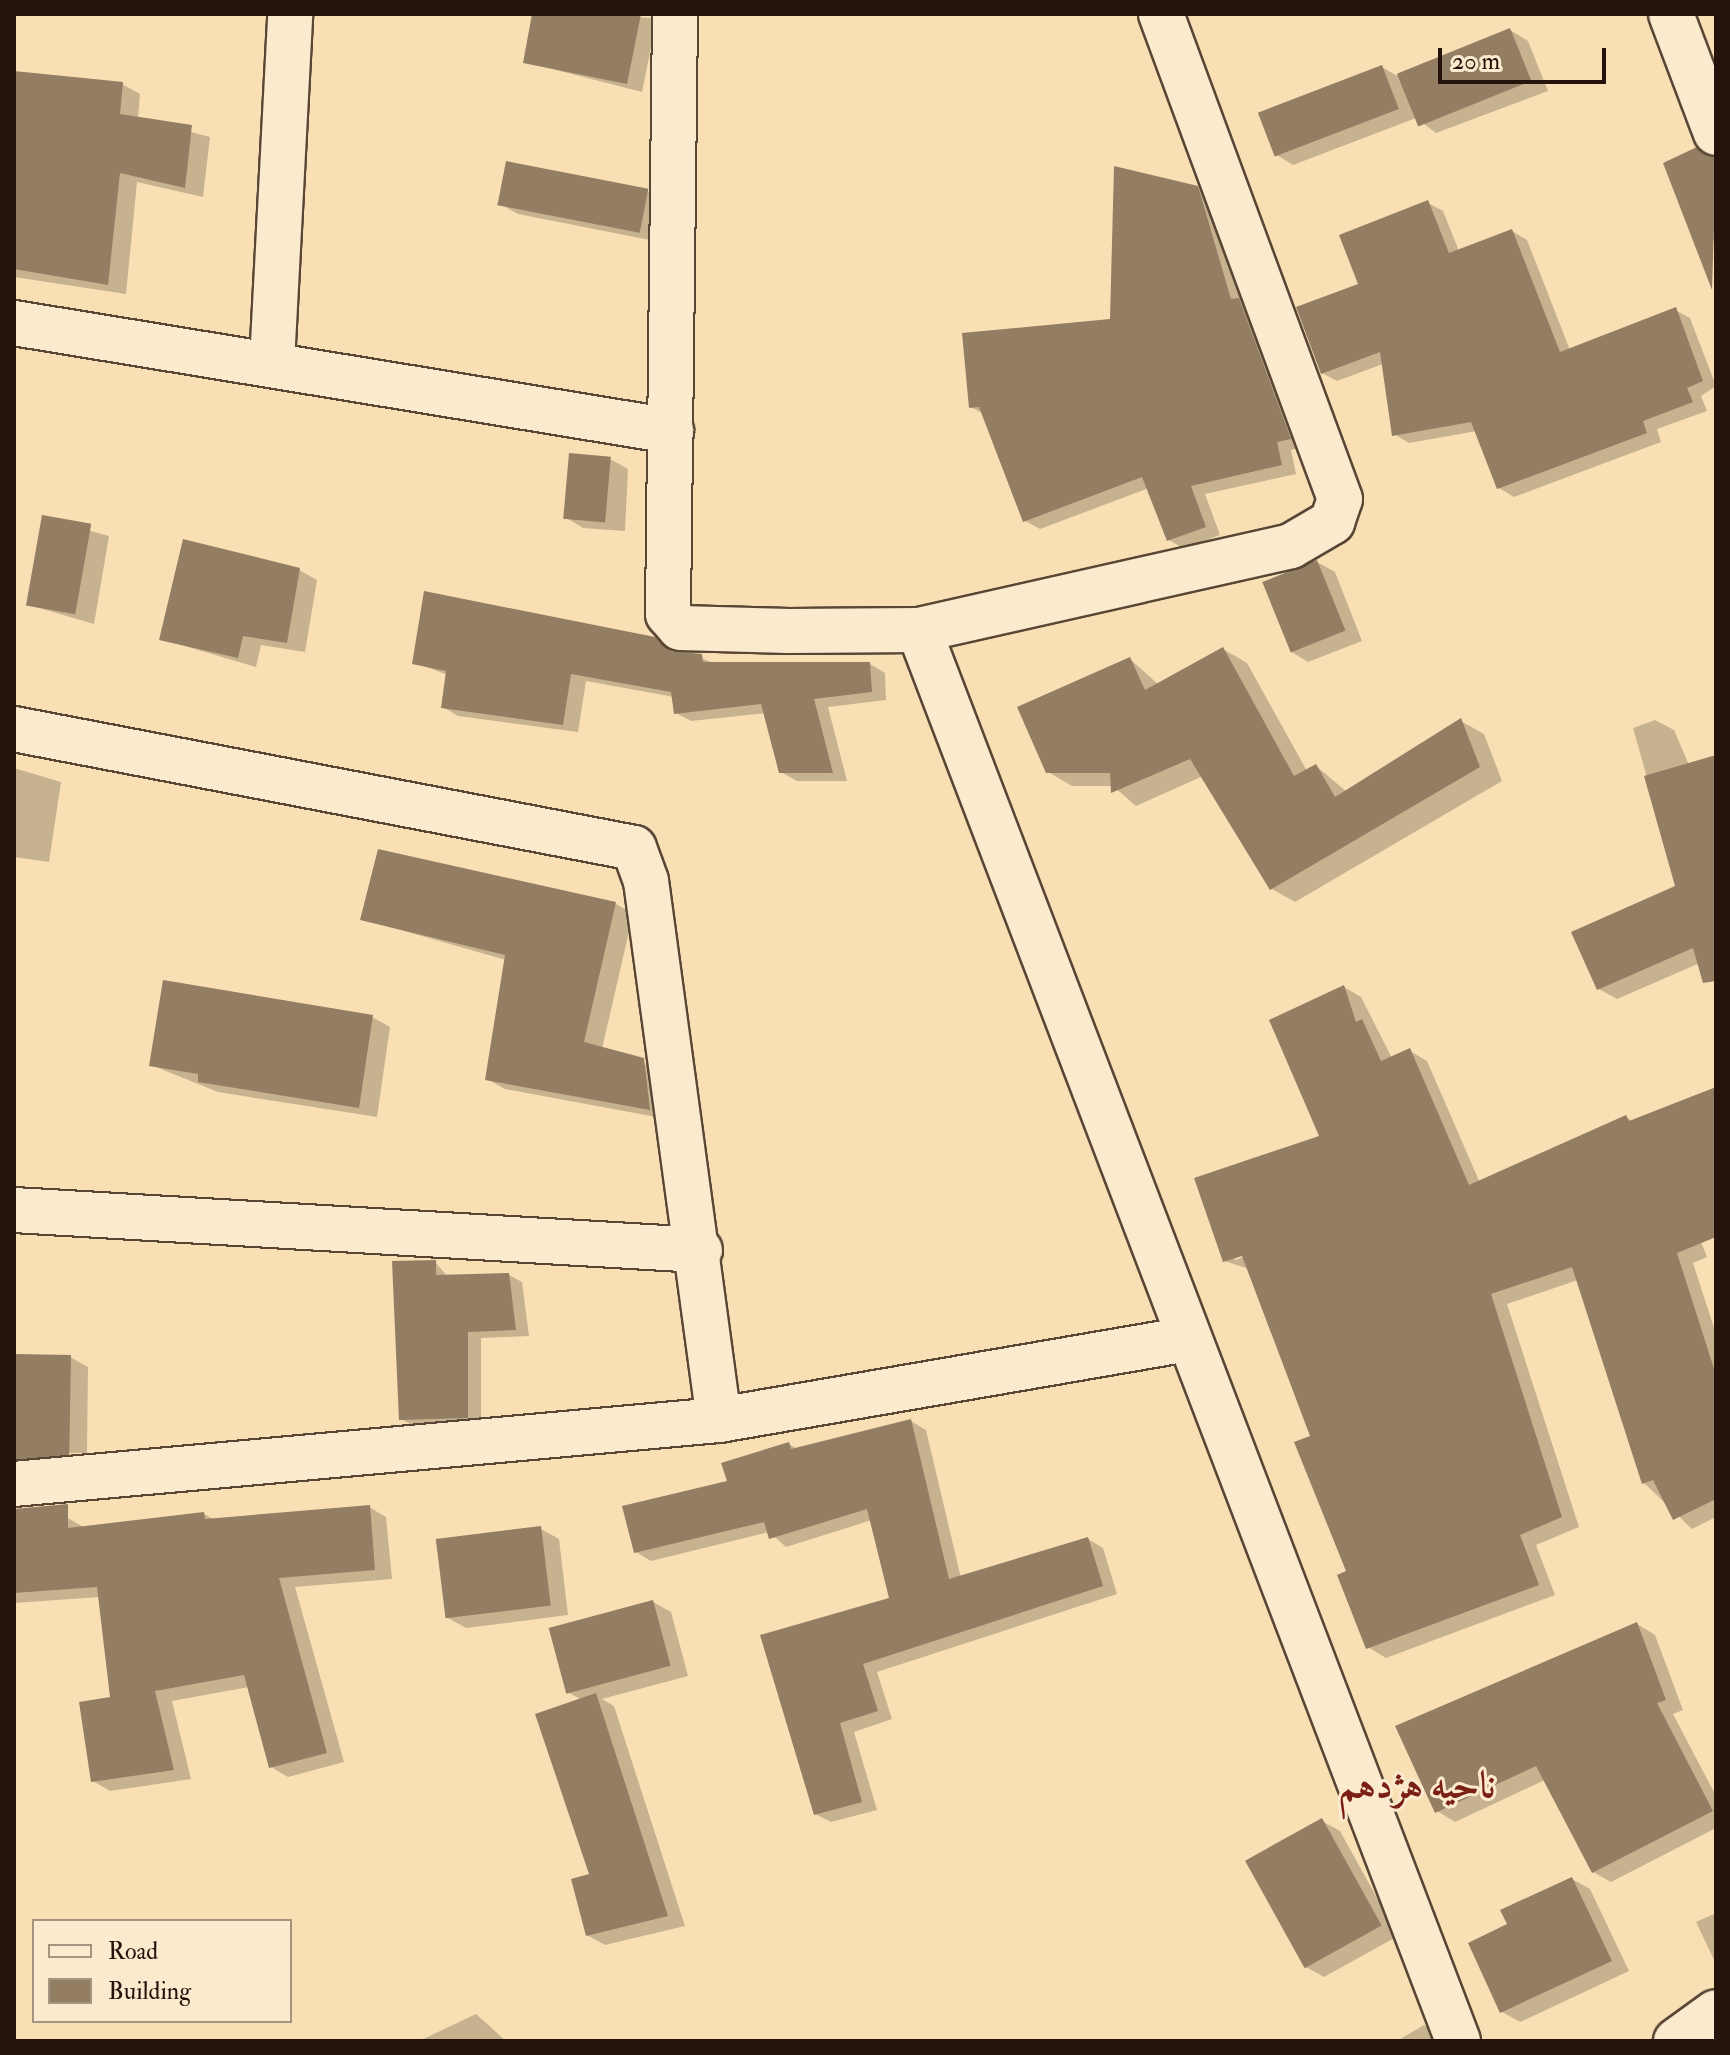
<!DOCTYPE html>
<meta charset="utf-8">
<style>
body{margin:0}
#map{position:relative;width:1730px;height:2055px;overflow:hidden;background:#f9dfb4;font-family:"IM FELL Double Pica",Amiri,serif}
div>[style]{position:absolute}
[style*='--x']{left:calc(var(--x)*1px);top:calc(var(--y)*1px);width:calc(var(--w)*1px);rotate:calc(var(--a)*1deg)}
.shadow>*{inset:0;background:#0003}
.building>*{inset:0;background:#937d63;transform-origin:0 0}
.roads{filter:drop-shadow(2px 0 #5a4635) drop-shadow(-2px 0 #5a4635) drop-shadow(0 2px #5a4635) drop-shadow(0 -2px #5a4635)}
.minor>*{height:44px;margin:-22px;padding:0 22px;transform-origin:22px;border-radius:22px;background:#fbeace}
.tertiary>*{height:44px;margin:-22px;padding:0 22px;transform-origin:22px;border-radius:22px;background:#fbeace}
span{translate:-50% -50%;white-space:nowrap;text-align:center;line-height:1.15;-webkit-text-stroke:6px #fbeace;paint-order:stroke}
.district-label{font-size:38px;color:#7a1f14;font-weight:700}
.frame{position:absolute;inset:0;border:16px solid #25130b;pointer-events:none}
.legend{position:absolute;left:32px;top:1919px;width:260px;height:104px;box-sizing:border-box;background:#fbeace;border:2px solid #a59480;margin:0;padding:10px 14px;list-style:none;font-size:24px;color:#25130b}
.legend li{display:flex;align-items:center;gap:16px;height:40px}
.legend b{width:40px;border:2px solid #a59480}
.scale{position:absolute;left:1438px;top:48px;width:168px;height:36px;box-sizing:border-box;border:4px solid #25130b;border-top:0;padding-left:10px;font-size:24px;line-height:28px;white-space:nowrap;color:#25130b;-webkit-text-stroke:6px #fbeace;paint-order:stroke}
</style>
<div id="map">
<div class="shadow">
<i style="clip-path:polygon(534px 14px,657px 18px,642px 92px,525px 62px)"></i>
<i style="clip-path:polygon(1510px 30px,1528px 41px,1548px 91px,1436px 133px,1416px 118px,1293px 165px,1275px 154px,1382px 67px,1401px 78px)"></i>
<i style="clip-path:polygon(14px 73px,122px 84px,140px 94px,138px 118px,210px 137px,203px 197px,137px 182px,126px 294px,14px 277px)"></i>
<i style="clip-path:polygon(1697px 150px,1716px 155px,1716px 239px,1709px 242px)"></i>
<i style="clip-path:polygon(1197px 188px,1213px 197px,1305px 447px,1291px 450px,1296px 474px,1205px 494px,1220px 535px,1184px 549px,1169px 540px,1149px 488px,1040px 529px,1025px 521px,984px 414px,971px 407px,1112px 321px)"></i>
<i style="clip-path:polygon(647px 191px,665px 202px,665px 243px,518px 214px,500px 204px)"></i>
<i style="clip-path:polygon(1428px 203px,1443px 211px,1459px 251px,1512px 231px,1527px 240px,1570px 350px,1675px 310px,1690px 318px,1716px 386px,1701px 396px,1707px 411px,1657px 429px,1661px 442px,1514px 497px,1499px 488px,1477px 431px,1409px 443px,1394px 434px,1383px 364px,1337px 381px,1322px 373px,1360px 285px)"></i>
<i style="clip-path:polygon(610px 459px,628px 469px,625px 531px,583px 528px,565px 517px)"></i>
<i style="clip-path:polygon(43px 518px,109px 536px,94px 624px,29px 605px)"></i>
<i style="clip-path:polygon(1317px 562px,1335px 572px,1362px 641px,1308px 662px,1290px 651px)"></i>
<i style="clip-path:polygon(299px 570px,317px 580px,305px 652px,261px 645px,256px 667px,161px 639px)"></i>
<i style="clip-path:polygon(654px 639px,716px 664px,870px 664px,885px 673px,886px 700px,828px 707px,847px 781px,797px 781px,781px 772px,766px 713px,691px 721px,676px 713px,674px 697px,586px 681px,578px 732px,458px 716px,443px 707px,448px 675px,415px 663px)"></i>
<i style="clip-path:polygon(1223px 649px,1247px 663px,1307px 771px,1316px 766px,1347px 792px,1461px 721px,1484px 734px,1502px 781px,1295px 902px,1272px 889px,1203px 776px,1136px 806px,1113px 786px,1072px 786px,1048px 772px,1130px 659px,1159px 685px)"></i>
<i style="clip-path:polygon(1655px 720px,1674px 730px,1689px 765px,1716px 757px,1716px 956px,1617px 999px,1599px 989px,1678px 887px,1633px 728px)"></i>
<i style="clip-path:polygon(14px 768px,61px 782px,49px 862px,14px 857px)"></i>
<i style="clip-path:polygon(616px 904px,633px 914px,602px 1049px,661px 1071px,667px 1119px,505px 1089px,487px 1079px,506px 960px,362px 919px)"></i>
<i style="clip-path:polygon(evenodd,1344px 987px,1361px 997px,1392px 1058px,1410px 1051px,1427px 1061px,1480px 1183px,1626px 1117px,1634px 1122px,1716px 1089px,1716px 1157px,1674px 1173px,1707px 1257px,1693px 1263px,1716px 1334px,1716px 1517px,1692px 1529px,1644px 1483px,1578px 1280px,1507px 1304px,1579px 1527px,1536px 1545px,1555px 1595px,1386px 1658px,1368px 1647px,1312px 1437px,1249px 1269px,1225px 1261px,1322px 1137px,1344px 987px,1252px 1254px,1235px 1260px,1235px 1256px,1252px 1254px)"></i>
<i style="clip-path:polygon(372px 1017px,390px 1027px,377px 1117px,218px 1092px,151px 1065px)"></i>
<i style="clip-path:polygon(435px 1262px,448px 1277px,509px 1275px,522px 1282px,529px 1336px,481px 1338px,481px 1424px,414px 1426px,401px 1419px)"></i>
<i style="clip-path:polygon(14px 1357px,70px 1357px,88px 1367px,87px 1453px,14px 1452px)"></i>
<i style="clip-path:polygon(911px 1421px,926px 1430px,961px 1578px,1088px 1539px,1103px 1548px,1117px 1594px,877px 1672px,892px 1719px,854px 1732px,877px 1810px,831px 1822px,815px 1814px,763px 1636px,892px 1600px,872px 1520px,786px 1547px,769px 1532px,651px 1561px,636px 1552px,789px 1444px,797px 1449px)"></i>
<i style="clip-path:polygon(369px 1507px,386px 1517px,392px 1579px,295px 1587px,344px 1762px,288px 1777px,271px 1767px,249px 1687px,172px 1701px,191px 1779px,110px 1791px,93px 1781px,112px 1699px,100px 1597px,14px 1603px,14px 1522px,68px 1518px,85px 1528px,204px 1514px,215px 1520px)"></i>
<i style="clip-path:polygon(541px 1529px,559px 1539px,568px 1615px,466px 1628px,448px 1618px)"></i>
<i style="clip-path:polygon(653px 1602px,671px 1612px,688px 1676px,602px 1699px,614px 1706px,685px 1926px,605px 1945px,587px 1935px,592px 1876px,582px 1700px,569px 1693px)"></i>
<i style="clip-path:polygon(1637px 1624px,1655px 1635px,1683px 1710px,1673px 1714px,1716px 1796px,1716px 1828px,1611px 1882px,1593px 1872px,1545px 1780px,1455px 1822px,1437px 1811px)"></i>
<i style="clip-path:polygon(1322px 1821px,1340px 1831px,1398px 1936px,1324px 1977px,1306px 1967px)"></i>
<i style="clip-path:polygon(1572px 1879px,1590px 1889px,1629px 1971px,1520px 2022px,1502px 2012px,1510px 1925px)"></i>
<i style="clip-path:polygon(1716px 1913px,1716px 1964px,1696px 1922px)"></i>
<i style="clip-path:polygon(476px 2014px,506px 2041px,419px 2041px)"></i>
<i style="clip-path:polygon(1424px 2025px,1444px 2041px,1397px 2041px)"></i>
</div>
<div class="building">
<i style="clip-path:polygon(532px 14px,641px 14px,627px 84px,523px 63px)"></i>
<i style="left:1510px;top:28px;width:57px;height:122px;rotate:68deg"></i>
<i style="left:1382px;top:65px;width:47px;height:133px;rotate:69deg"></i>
<i style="clip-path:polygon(14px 71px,123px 82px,120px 114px,192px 125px,185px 188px,120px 173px,108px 285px,14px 269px)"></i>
<i style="clip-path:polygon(1697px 147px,1716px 157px,1712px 290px,1663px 163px)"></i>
<i style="left:506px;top:161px;width:145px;height:45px;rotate:11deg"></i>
<i style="clip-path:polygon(1114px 166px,1198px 186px,1231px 299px,1239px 298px,1291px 439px,1277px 442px,1282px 465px,1191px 486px,1206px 527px,1167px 541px,1142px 477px,1023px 522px,979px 407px,969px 408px,962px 333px,1110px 319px)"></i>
<i style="clip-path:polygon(1428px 200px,1449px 253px,1512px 229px,1560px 352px,1676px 307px,1703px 381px,1687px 388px,1693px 402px,1643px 421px,1647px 433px,1497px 489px,1471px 422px,1392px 436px,1380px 352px,1321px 374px,1296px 307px,1358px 284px,1339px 235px)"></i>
<i style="left:569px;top:453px;width:42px;height:66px;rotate:5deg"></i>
<i style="left:42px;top:515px;width:50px;height:92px;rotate:10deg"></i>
<i style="clip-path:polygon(183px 539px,300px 568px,287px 643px,243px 636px,238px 658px,159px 640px)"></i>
<i style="left:1317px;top:560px;width:76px;height:59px;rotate:68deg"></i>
<i style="clip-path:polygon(424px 591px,655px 637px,670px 651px,702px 654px,703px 662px,870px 662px,872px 692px,814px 699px,833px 773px,779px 773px,761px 704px,674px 714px,671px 692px,571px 674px,563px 725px,441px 708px,446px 671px,412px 664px)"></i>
<i style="clip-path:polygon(1223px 647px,1294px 776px,1316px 764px,1335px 797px,1461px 718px,1480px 767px,1270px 890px,1190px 759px,1111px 793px,1110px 773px,1046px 773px,1017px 707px,1130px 657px,1145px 690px)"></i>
<i style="clip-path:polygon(1716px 755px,1716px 981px,1703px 983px,1693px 948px,1597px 990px,1571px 932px,1675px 886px,1644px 776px)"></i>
<i style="clip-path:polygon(378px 849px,616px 902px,584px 1042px,644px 1058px,650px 1110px,485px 1080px,505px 955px,360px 920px)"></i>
<i style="clip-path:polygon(163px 980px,373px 1015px,359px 1108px,198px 1082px,198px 1074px,149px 1066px)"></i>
<i style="clip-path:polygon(1344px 985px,1356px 1022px,1362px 1019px,1381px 1061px,1410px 1048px,1469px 1185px,1626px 1115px,1629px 1121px,1716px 1087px,1716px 1237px,1677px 1253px,1716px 1375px,1716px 1499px,1673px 1520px,1653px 1480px,1642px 1484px,1572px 1267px,1491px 1294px,1562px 1517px,1520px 1535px,1539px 1585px,1366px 1649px,1337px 1575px,1346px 1571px,1294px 1442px,1310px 1436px,1242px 1256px,1223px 1262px,1194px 1178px,1319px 1136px,1269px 1020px)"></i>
<i style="clip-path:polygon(436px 1260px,436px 1275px,509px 1273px,516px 1330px,468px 1332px,468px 1418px,399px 1420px,392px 1261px)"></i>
<i style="left:14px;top:1354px;width:57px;height:105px;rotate:1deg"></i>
<i style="clip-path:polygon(911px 1419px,949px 1579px,1088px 1537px,1103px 1586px,863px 1664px,878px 1711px,840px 1723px,862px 1802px,814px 1815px,760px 1635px,889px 1598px,867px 1509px,769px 1539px,764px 1522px,634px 1553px,622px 1506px,727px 1481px,721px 1463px,789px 1442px,791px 1449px)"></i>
<i style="clip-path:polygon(68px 1504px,68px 1528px,204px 1512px,205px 1519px,370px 1505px,375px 1570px,279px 1578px,327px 1753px,269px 1768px,244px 1675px,155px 1691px,174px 1770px,91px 1782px,79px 1702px,110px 1697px,97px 1587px,14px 1593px,14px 1509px)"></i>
<i style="left:541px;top:1526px;width:80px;height:106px;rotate:83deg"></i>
<i style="left:653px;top:1600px;width:68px;height:108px;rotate:75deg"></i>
<i style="clip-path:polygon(1637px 1622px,1666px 1700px,1657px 1703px,1713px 1811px,1592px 1873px,1536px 1766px,1435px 1813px,1395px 1726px)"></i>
<i style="clip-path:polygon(596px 1693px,668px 1916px,586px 1936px,571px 1879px,589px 1874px,535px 1714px)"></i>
<i style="left:1322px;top:1818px;width:123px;height:88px;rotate:61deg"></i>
<i style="clip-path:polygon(1572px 1877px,1612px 1961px,1500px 2013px,1468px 1943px,1507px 1924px,1500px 1910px)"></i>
</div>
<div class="roads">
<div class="minor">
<i style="--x:675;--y:14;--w:600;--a:90.67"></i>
<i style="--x:668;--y:614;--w:18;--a:49"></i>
<i style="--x:680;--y:628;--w:109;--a:1.6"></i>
<i style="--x:789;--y:631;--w:130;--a:-0.4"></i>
<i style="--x:919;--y:630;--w:381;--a:-12.7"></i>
<i style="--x:1291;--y:546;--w:48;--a:-30.3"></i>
<i style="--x:1332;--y:522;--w:24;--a:-71"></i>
<i style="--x:1340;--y:499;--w:517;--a:-110.26"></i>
<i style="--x:1671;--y:14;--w:127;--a:69.3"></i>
<i style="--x:14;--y:323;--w:666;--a:9.33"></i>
<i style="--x:272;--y:363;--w:349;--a:-87"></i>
<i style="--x:919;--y:630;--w:1510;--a:69.09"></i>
<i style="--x:14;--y:729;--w:631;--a:10.86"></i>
<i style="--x:634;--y:848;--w:35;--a:70"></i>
<i style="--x:646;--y:881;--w:544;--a:82.29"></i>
<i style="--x:14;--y:1210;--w:687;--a:3.34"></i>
<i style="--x:14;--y:1484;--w:708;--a:-5.19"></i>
<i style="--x:719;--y:1420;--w:474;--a:-9.8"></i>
</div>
<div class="tertiary">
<i style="--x:1676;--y:2041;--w:49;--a:-35.9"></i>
</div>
</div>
<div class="district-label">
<span style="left:1417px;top:1786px">ناحیه هژدهم</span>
</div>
<div class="frame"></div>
<ul class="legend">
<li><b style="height:10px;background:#fbeace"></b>Road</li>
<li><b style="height:22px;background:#937d63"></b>Building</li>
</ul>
<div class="scale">20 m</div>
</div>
